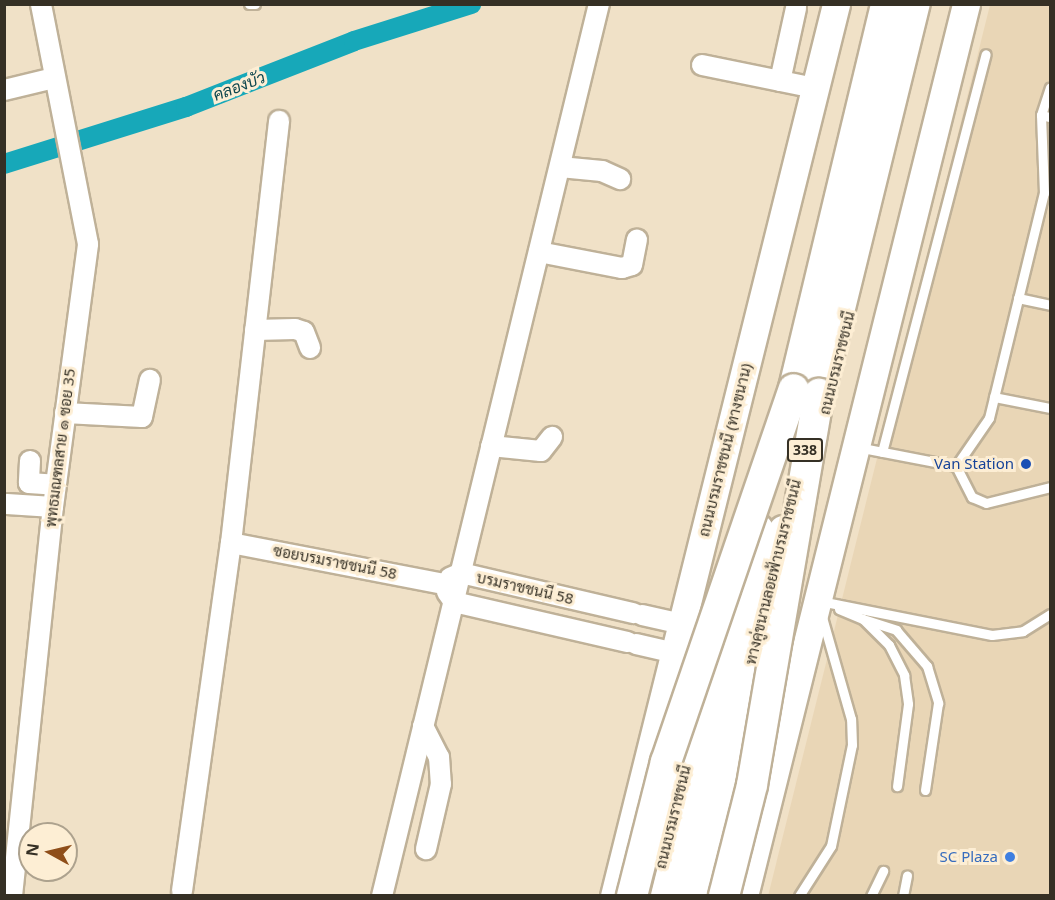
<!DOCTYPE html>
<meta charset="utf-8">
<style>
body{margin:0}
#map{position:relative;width:1055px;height:900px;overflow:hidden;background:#f0e1c7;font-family:"Noto Sans",Sarabun,sans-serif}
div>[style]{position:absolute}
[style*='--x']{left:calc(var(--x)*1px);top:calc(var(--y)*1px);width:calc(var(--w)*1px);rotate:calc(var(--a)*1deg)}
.built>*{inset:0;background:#e9d6b6}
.canal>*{height:20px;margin:-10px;padding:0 10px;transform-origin:10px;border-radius:10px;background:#17a8b9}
.roads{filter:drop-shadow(2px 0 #bfb198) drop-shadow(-2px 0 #bfb198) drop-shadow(0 2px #bfb198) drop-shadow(0 -2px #bfb198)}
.service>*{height:9px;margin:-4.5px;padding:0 4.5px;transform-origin:4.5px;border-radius:4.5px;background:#fff}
.minor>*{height:20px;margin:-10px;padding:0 10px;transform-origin:10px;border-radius:10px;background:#fff}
.secondary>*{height:27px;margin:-13.5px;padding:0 13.5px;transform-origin:13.5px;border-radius:13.5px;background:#fff}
.primary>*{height:30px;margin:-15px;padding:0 15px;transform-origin:15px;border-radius:15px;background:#fff}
.bridges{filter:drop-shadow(2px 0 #bfb198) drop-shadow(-2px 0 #bfb198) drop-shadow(0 2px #bfb198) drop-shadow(0 -2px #bfb198)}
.primary-bridge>*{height:30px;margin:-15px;padding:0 15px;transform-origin:15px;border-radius:15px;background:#fff}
.dots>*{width:16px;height:16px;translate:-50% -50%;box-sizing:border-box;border:3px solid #fdeed4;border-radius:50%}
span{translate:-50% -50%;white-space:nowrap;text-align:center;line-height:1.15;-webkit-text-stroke:6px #fdeed4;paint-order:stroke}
.shield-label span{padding:2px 4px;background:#fdeed4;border:2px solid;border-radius:4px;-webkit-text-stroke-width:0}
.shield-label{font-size:14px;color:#353025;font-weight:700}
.street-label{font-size:15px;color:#353025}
.transit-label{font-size:15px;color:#164399}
.right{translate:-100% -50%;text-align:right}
.shop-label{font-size:15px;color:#366cbe}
.water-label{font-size:16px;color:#0e474e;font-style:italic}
.frame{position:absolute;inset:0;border:6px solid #353025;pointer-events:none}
.north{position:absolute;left:18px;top:822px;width:60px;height:60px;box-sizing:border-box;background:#fdeed4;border:2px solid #ada28e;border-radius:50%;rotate:278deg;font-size:16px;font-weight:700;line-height:24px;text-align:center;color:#353025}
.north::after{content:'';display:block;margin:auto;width:21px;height:27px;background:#8f4e19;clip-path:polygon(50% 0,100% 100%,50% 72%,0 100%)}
</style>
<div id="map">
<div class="built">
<i style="clip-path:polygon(990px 5px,1050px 5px,1050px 895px,768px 896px)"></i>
</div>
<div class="canal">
<i style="--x:4;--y:164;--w:191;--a:-17.4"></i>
<i style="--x:186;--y:107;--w:180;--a:-21.4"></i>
<i style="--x:354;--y:41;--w:123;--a:-17.5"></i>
</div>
<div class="roads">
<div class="service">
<i style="--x:249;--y:4;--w:6;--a:0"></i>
<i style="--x:1041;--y:115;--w:29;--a:-72"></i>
<i style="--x:1018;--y:298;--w:33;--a:12"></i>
<i style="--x:994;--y:397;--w:57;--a:11.1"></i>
<i style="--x:857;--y:447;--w:101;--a:10.9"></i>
<i style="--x:882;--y:452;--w:411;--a:-75.4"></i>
<i style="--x:956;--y:466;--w:58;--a:-55.5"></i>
<i style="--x:989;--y:418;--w:232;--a:-76.3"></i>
<i style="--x:1044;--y:193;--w:78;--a:-92.2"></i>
<i style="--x:1041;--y:115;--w:9;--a:13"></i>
<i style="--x:956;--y:466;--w:35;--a:63"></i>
<i style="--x:972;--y:497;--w:15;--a:23"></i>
<i style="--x:986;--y:503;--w:66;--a:-14"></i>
<i style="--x:820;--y:601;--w:175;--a:11.2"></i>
<i style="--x:992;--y:635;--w:31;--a:-7"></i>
<i style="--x:1023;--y:631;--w:32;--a:-32"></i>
<i style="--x:839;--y:609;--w:26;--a:23"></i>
<i style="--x:863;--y:619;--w:37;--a:45"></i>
<i style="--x:889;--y:645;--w:34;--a:63"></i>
<i style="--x:904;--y:675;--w:29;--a:82"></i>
<i style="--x:908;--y:704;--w:83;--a:97.6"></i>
<i style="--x:866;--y:620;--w:32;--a:18"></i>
<i style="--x:896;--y:630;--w:48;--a:49.3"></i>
<i style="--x:927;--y:666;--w:39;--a:73"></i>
<i style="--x:938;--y:703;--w:88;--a:98.5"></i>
<i style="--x:799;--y:896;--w:59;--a:-57.4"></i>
<i style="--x:831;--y:846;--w:103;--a:-78.3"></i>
<i style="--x:852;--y:745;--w:26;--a:-92"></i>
<i style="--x:851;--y:719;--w:106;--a:-105.9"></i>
<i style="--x:871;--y:896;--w:28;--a:-64"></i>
<i style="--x:903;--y:896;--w:21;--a:-79"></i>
</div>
<div class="minor">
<i style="--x:702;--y:65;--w:115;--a:11.5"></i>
<i style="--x:780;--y:81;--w:75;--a:-77.6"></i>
<i style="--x:4;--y:90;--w:51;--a:-13.5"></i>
<i style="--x:560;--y:167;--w:42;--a:5.4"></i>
<i style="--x:602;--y:171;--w:20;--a:24"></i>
<i style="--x:539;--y:252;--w:85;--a:10.9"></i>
<i style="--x:622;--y:268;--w:10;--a:-17"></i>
<i style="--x:632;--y:265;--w:26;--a:-79"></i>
<i style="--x:255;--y:330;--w:40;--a:-1.4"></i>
<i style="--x:295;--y:329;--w:9;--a:18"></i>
<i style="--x:304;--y:332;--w:17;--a:69"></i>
<i style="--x:65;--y:413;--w:77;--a:3"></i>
<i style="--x:142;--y:417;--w:38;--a:-78"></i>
<i style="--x:491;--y:446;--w:50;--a:5.7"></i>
<i style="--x:541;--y:451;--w:18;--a:-52"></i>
<i style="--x:30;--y:461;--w:22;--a:93"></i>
<i style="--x:29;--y:483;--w:26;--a:4"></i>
<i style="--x:7;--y:504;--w:46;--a:3.7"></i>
<i style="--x:231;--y:543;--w:212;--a:10.9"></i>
<i style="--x:450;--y:578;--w:12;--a:-24"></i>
<i style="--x:461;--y:573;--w:177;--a:13.1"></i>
<i style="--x:447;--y:592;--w:12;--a:55"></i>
<i style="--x:454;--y:602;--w:178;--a:13"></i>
<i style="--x:642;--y:615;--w:41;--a:12.7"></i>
<i style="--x:636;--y:644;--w:39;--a:13"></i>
<i style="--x:423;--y:726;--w:35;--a:63"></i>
<i style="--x:439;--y:757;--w:27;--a:86"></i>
<i style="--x:441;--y:784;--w:67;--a:103"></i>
<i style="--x:182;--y:891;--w:351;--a:-82"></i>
<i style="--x:231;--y:543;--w:425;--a:-83.5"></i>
<i style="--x:12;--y:896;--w:391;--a:-84"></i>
<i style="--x:53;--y:507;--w:265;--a:-82.4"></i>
<i style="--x:88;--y:244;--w:245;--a:-101.1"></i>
<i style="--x:382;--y:896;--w:918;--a:-76.33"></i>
</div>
<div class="secondary">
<i style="--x:614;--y:896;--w:919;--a:-76.02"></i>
<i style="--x:744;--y:896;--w:919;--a:-76.02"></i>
</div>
<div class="primary">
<i style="--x:788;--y:413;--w:421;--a:-76.5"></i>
<i style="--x:813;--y:418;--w:426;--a:-76.2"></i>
<i style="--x:666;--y:896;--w:378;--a:-75.9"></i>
<i style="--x:691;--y:896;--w:377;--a:-75.7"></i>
</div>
</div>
<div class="bridges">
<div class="primary-bridge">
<i style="--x:632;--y:896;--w:138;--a:-75.8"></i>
<i style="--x:666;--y:762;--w:394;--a:-71.1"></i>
<i style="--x:724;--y:896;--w:114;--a:-75.8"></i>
<i style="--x:752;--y:785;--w:397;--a:-80.3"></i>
</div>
</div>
<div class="dots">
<i style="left:1026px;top:464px;background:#1a4fb4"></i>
<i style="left:1010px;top:857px;background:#3f7fe0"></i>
</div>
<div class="shield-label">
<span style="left:805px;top:450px">338</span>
</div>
<div class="street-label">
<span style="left:837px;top:363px;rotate:-76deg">ถนนบรมราชชนนี</span>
<span style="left:60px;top:448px;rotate:-83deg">พุทธมณฑลสาย ๑ ซอย 35</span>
<span style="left:725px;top:450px;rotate:-76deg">ถนนบรมราชชนนี (ทางขนาน)</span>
<span style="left:335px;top:562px;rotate:11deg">ซอยบรมราชชนนี 58</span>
<span style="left:773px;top:572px;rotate:-76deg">ทางคู่ขนานลอยฟ้าบรมราชชนนี</span>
<span style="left:525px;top:588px;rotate:13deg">บรมราชชนนี 58</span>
<span style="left:673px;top:817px;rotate:-76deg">ถนนบรมราชชนนี</span>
</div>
<div class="transit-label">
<span class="right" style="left:1014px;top:464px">Van Station</span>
</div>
<div class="shop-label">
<span class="right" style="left:998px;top:857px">SC Plaza</span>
</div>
<div class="water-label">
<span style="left:239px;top:86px;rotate:-21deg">คลองบัว</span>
</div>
<div class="frame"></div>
<div class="north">N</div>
</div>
